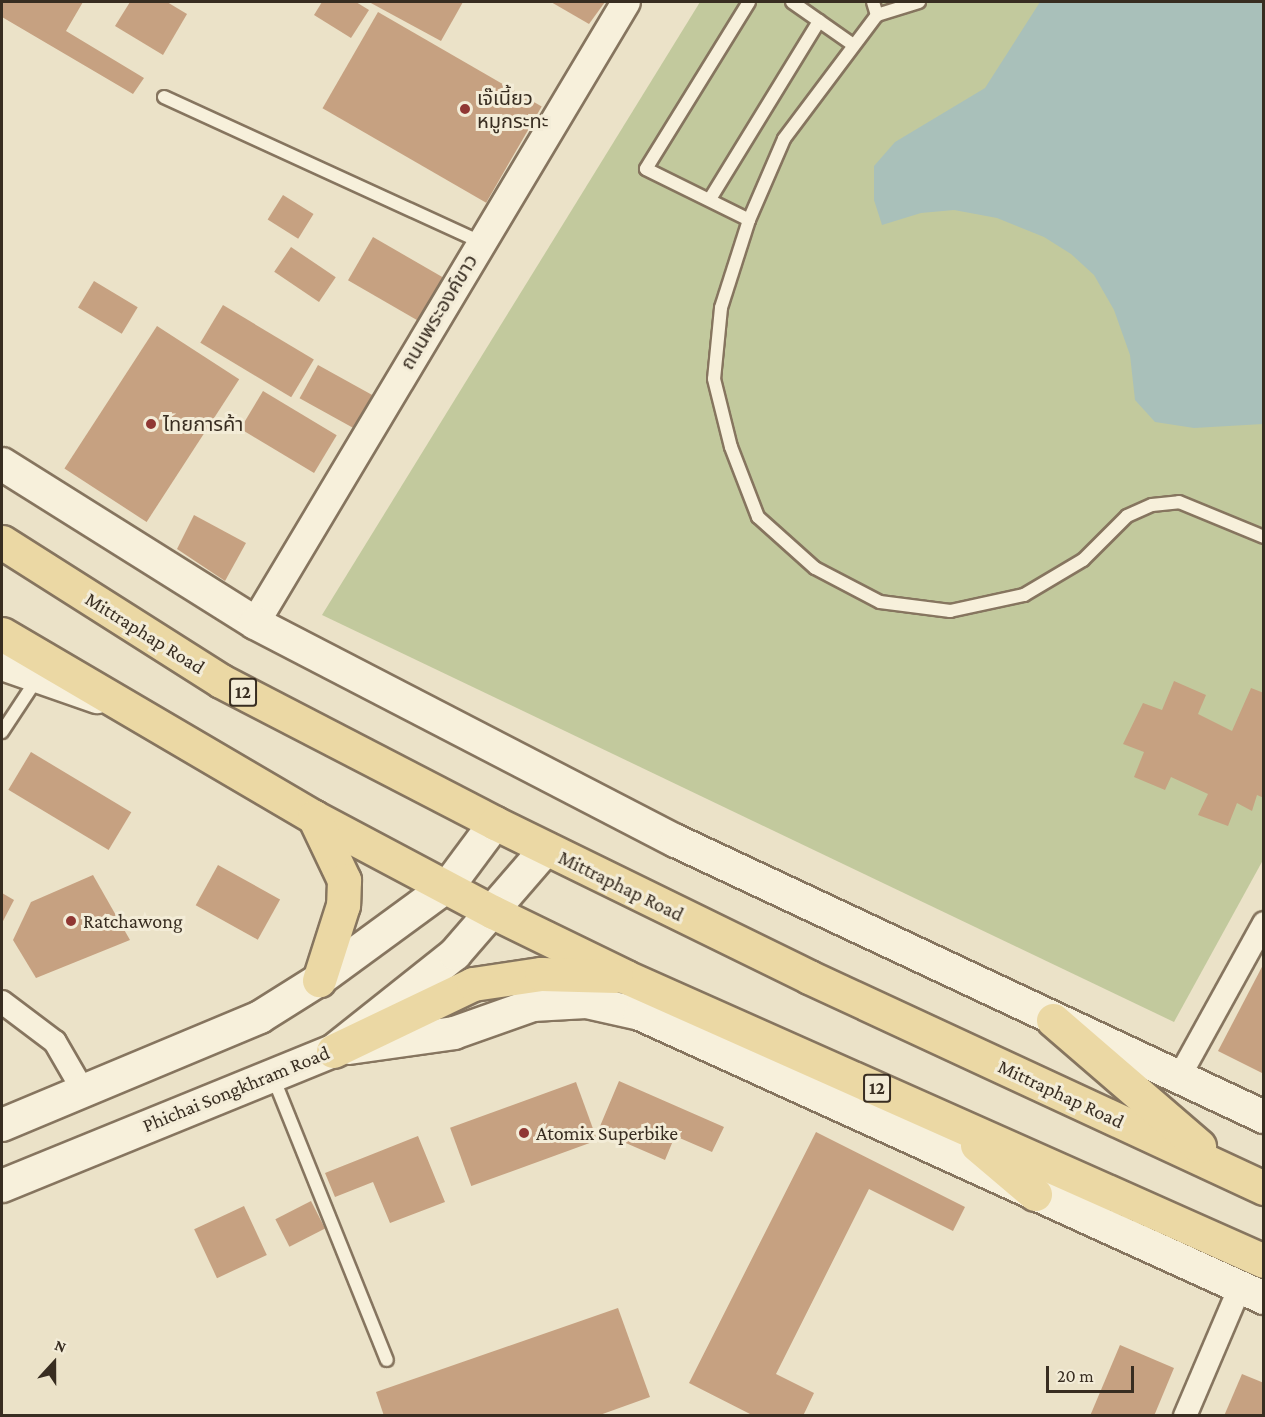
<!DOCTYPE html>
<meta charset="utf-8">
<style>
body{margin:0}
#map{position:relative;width:1265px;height:1417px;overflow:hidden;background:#ebe2c8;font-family:"Crimson Pro","Noto Sans Thai",serif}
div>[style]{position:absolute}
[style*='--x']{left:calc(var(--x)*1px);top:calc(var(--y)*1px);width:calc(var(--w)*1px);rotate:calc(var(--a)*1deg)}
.green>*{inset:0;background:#c2c99d}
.water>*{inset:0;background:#a9c0ba}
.building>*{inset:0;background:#c6a181;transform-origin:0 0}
.roads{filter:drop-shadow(2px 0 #86755f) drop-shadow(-2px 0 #86755f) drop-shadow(0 2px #86755f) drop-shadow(0 -2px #86755f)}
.service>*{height:12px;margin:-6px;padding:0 6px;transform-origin:6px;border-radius:6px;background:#f7f0db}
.minor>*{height:22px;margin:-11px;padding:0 11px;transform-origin:11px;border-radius:11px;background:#f7f0db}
.tertiary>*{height:28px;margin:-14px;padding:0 14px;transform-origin:14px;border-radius:14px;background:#f7f0db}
.secondary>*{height:32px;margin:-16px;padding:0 16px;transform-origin:16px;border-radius:16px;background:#f7f0db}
.primary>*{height:33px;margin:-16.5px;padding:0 16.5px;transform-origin:16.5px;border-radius:16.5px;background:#ebd8a4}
.dots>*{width:16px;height:16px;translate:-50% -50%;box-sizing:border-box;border:3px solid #f3ecd7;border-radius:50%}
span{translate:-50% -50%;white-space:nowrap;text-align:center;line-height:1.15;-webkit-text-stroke:6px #f3ecd7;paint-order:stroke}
.shield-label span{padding:2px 4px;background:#f3ecd7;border:2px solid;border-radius:4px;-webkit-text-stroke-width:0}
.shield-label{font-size:18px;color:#382d21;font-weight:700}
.poi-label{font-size:20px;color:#382d21}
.left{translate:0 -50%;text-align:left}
.street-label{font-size:20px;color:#382d21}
.frame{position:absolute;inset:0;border:3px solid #382d21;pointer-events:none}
.north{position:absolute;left:24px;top:1333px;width:60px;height:60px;-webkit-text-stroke:4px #f3ecd7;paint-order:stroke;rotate:21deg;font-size:16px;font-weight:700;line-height:24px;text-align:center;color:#382d21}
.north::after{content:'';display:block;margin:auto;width:21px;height:27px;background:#382d21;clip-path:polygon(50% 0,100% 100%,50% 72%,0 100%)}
.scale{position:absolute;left:1046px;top:1366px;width:88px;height:27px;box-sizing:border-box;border:3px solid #382d21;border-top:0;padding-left:8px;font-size:18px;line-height:21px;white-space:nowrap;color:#382d21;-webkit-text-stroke:4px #f3ecd7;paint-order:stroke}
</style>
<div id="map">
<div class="green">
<i style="clip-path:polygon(700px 2px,1263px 2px,1263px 860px,1174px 1022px,322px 615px)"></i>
</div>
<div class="water">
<i style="clip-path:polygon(1040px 2px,1263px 2px,1263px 424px,1194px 428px,1155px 422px,1135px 400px,1130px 355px,1114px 310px,1094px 275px,1071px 254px,1044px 237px,997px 218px,954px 210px,921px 213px,882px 225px,874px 200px,874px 166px,895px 142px,985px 88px)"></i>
</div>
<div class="building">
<i style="clip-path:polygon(2px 2px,83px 2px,66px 31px,144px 78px,133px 94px,2px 17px)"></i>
<i style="clip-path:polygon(130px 2px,167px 2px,187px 14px,163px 55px,115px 26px)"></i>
<i style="clip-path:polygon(322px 2px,356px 2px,369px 10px,351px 38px,314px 15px)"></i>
<i style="clip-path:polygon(369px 2px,463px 2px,441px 41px)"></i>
<i style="clip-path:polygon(551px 2px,605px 2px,589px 24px)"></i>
<i style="left:378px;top:12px;width:189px;height:111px;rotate:30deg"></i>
<i style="left:283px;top:195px;width:36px;height:29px;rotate:32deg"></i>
<i style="left:373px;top:237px;width:81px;height:50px;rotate:30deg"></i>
<i style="left:291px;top:247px;width:54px;height:30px;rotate:34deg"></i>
<i style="left:94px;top:281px;width:51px;height:31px;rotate:31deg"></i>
<i style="left:223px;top:305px;width:106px;height:44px;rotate:31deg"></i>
<i style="left:157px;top:326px;width:98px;height:170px;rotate:33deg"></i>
<i style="left:318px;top:365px;width:62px;height:38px;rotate:29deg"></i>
<i style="left:263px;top:391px;width:86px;height:44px;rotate:31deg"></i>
<i style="clip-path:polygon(194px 515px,246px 543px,225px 581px,177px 549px)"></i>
<i style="clip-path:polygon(1174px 681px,1206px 695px,1198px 714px,1232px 731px,1251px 688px,1264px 693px,1264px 798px,1257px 795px,1252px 811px,1237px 803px,1228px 826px,1198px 815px,1208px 794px,1171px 777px,1165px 790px,1134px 777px,1144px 752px,1123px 744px,1143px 703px,1162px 710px)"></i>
<i style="left:31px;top:752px;width:117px;height:44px;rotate:31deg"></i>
<i style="left:218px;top:865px;width:71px;height:46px;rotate:29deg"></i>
<i style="clip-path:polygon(93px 875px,130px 940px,36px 978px,13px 940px,31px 902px)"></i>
<i style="clip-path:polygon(2px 893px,14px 900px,2px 923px)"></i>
<i style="clip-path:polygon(1264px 963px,1264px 1074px,1218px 1051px)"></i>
<i style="clip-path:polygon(619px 1081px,724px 1127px,712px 1152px,675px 1136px,665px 1160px,598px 1131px)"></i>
<i style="left:576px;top:1082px;width:62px;height:134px;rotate:70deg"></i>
<i style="clip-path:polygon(816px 1132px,965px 1207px,953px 1231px,869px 1189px,776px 1374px,814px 1393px,803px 1416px,754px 1416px,689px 1383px)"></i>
<i style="clip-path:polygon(418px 1136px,445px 1202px,390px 1223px,373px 1182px,335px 1197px,325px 1173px)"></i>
<i style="left:311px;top:1201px;width:31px;height:40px;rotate:63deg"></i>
<i style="left:244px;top:1206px;width:54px;height:55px;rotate:65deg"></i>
<i style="clip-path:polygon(618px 1308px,650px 1397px,597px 1416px,384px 1416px,376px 1392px)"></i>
<i style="clip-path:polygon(1120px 1345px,1174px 1368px,1154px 1416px,1090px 1416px)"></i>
<i style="clip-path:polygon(1242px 1374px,1264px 1383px,1264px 1416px,1224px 1416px)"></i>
</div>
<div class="roads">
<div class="service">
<i style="--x:749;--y:2;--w:196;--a:121.7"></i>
<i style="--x:646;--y:169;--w:115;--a:26.3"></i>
<i style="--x:792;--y:2;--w:73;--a:35"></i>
<i style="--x:873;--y:2;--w:14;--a:73"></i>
<i style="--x:919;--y:2;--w:44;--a:162.8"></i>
<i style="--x:877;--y:15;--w:155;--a:126.9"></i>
<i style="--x:784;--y:139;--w:88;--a:113.4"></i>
<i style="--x:749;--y:220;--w:92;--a:107.7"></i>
<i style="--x:721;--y:308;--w:71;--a:95.6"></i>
<i style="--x:714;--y:379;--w:70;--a:76"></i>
<i style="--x:731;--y:447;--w:75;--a:68.9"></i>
<i style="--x:758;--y:517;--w:76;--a:41.8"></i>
<i style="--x:815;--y:568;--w:73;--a:27.6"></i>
<i style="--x:880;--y:602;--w:71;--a:7.3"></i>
<i style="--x:950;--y:611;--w:76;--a:-12.2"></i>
<i style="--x:1024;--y:595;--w:69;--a:-30.7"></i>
<i style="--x:1083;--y:560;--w:62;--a:-45"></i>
<i style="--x:1127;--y:516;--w:27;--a:-24"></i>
<i style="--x:1152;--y:505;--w:27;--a:-6"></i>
<i style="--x:1179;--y:502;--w:92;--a:22.4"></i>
<i style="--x:164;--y:97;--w:348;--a:24.6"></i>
<i style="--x:710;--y:199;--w:209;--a:-58.5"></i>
<i style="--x:2;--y:732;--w:64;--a:-56.6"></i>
<i style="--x:273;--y:1077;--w:305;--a:68.1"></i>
</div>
<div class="minor">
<i style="--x:2;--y:1002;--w:66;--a:37"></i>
<i style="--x:55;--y:1042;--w:58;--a:59.9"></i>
<i style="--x:1178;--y:1079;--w:178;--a:-61.1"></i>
<i style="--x:1185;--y:1416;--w:140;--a:-66.9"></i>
</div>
<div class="tertiary">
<i style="--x:255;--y:623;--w:723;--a:-59.14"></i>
</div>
<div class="secondary">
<i style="--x:2;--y:464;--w:299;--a:32.1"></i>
<i style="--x:255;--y:623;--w:474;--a:27.4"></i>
<i style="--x:676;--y:841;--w:650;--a:25.14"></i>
<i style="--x:2;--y:664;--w:101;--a:19.2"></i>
<i style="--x:349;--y:1048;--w:106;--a:-8.1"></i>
<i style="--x:454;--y:1033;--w:84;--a:-19.5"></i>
<i style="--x:533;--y:1005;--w:53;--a:-3.2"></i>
<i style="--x:586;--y:1002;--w:55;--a:12.5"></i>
<i style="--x:640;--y:1014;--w:686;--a:24.47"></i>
<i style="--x:2;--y:1125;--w:280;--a:-22.7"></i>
<i style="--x:260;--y:1017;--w:70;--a:-32.1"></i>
<i style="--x:319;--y:980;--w:161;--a:-36.2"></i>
<i style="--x:449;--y:885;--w:77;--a:-53.4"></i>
<i style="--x:2;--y:1186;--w:357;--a:-22.2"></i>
<i style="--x:333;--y:1051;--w:156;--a:-38.5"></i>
<i style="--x:455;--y:954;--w:139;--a:-49.1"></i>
</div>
<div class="primary">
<i style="--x:2;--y:542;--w:259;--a:32.4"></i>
<i style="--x:221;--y:681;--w:309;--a:27.4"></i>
<i style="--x:495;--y:823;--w:350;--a:26.1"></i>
<i style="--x:809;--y:977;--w:502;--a:24.88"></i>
<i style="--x:2;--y:634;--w:362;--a:30.4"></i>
<i style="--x:314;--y:817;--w:203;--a:28"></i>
<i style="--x:493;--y:912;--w:148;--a:26"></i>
<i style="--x:626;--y:977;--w:698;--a:24"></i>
<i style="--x:314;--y:817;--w:70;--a:64.5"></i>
<i style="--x:344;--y:880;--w:25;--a:92"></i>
<i style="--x:343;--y:905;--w:79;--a:107.7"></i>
<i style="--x:1053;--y:1020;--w:193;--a:40.8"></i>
<i style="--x:333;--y:1051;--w:155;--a:-25.6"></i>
<i style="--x:473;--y:984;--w:69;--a:-8.4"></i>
<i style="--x:541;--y:974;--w:75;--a:1.5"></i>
<i style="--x:977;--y:1145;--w:76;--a:40.2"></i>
</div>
</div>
<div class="dots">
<i style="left:465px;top:109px;background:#903733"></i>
<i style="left:151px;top:424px;background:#903733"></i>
<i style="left:71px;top:921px;background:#903733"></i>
<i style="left:524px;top:1133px;background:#903733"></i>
</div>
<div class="shield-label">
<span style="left:243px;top:692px">12</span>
<span style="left:877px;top:1088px">12</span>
</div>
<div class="poi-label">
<span class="left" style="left:477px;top:110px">เจ๊เนี้ยว<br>หมูกระทะ</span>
<span class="left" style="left:163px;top:424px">ไทยการค้า</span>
<span class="left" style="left:83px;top:921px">Ratchawong</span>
<span class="left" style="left:536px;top:1133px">Atomix Superbike</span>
</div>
<div class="street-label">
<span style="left:439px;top:312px;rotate:-59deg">ถนนพระองค์ขาว</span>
<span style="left:145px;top:633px;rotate:32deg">Mittraphap Road</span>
<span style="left:621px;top:886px;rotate:26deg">Mittraphap Road</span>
<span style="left:236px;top:1089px;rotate:-22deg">Phichai Songkhram Road</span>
<span style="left:1061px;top:1094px;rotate:25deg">Mittraphap Road</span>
</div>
<div class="frame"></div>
<div class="north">N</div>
<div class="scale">20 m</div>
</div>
